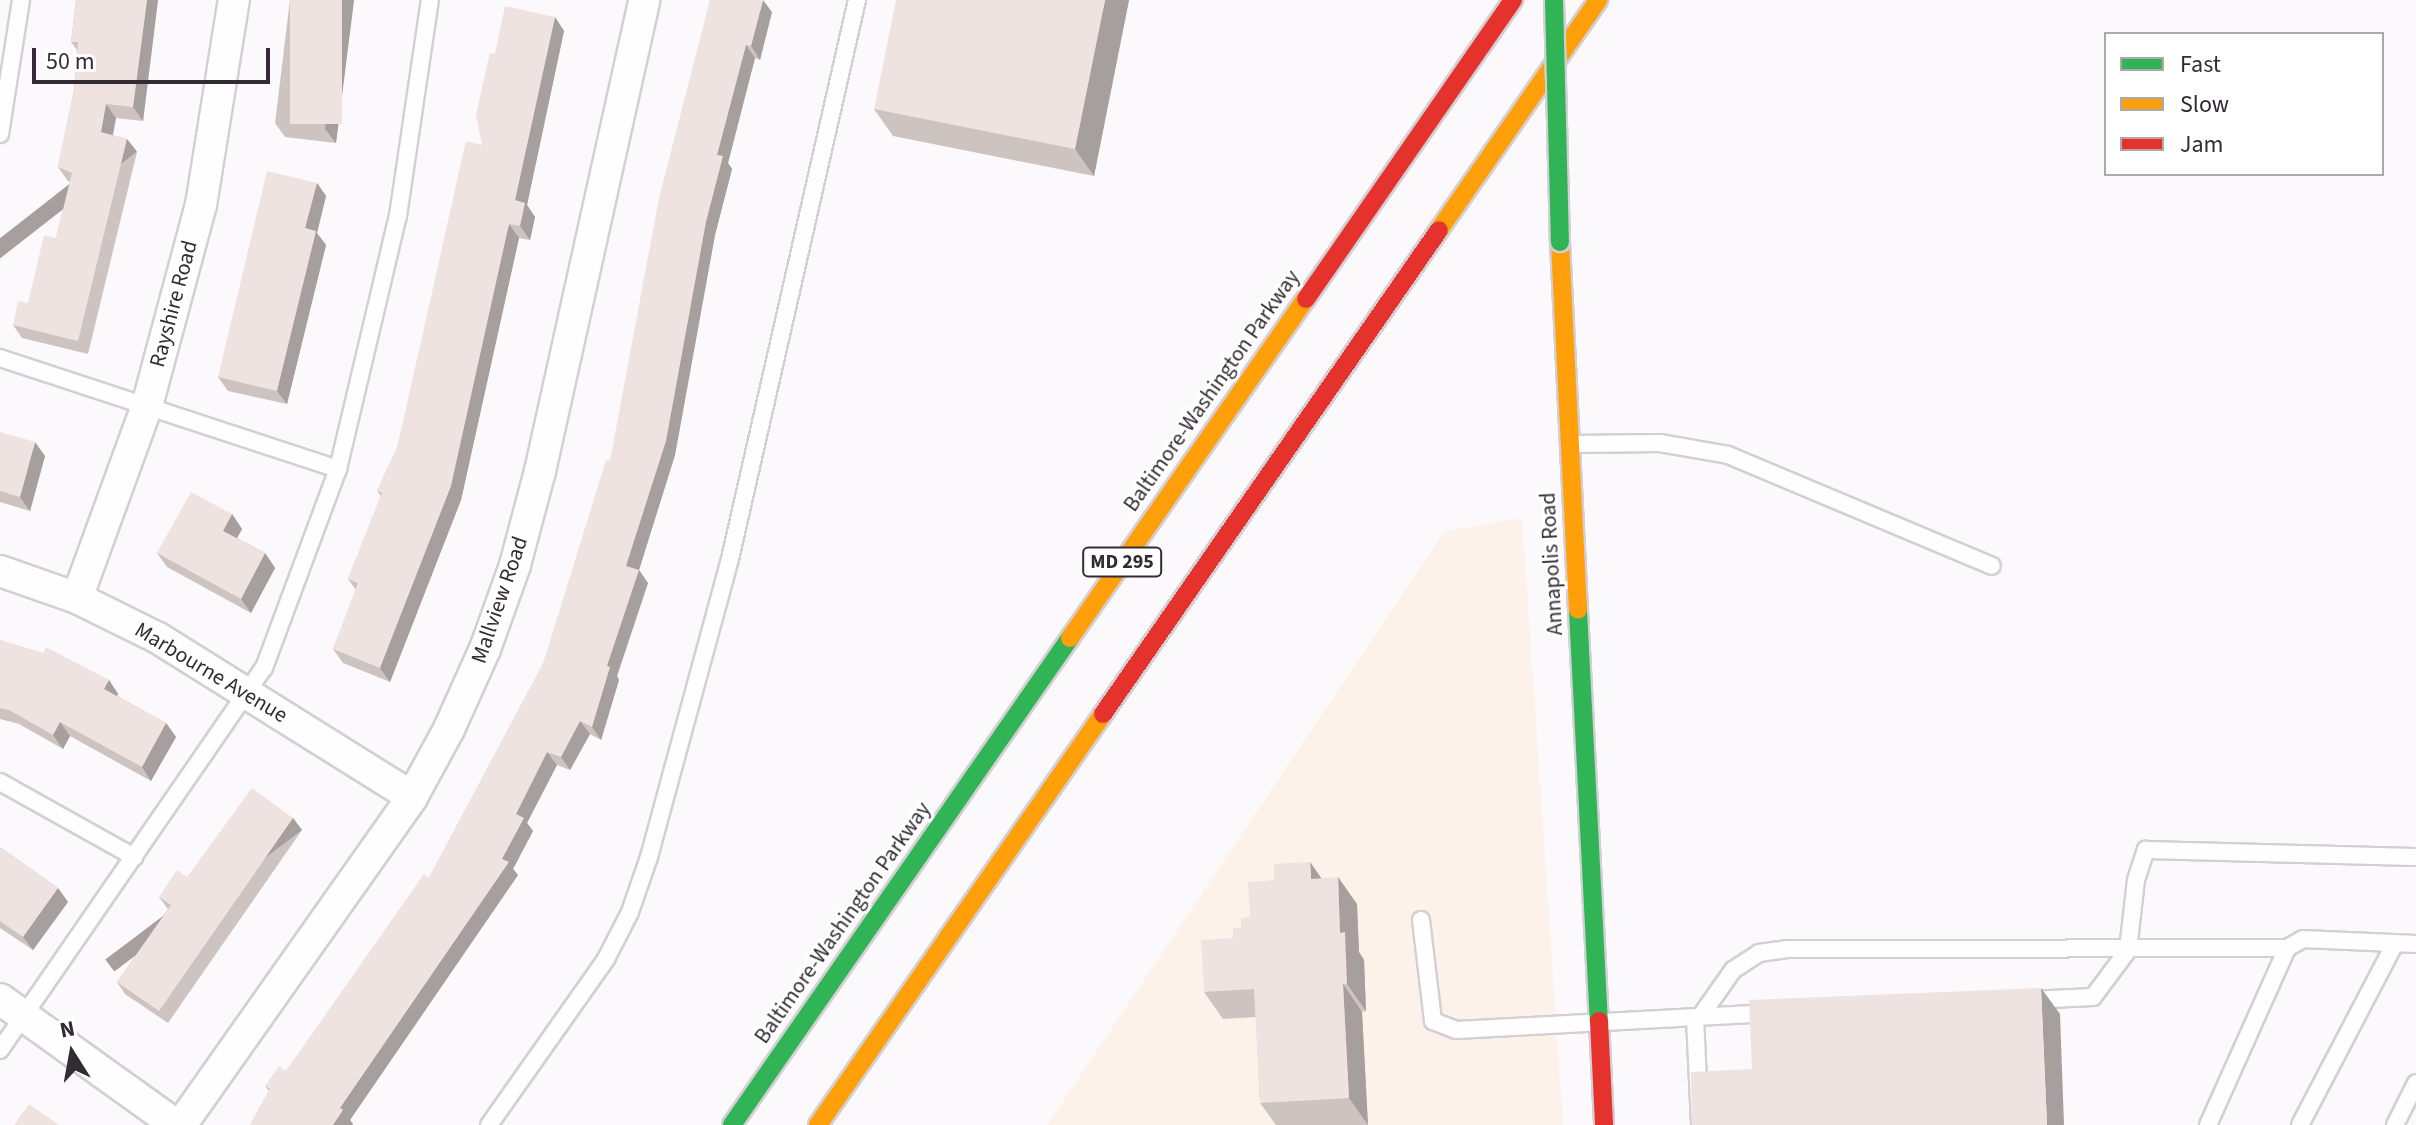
<!DOCTYPE html>
<style>
body{margin:0}
#map{position:relative;width:2416px;height:1125px;overflow:hidden;background:#fbf9fb;font-family:"Source Sans 3",sans-serif}
div>[style]{position:absolute}
[style*='--x']{left:calc(var(--x)*1px);top:calc(var(--y)*1px);width:calc(var(--w)*1px);rotate:calc(var(--a)*1deg)}
.commercial>*{inset:0;background:#fdf2e9}
.roads{filter:drop-shadow(2px 0 #d3cfd4) drop-shadow(-2px 0 #d3cfd4) drop-shadow(0 2px #d3cfd4) drop-shadow(0 -2px #d3cfd4)}
.lane>*{height:16px;margin:-8px;padding:0 8px;transform-origin:8px;border-radius:8px;background:#fefefe}
.street>*{height:30px;margin:-15px;padding:0 15px;transform-origin:15px;border-radius:15px;background:#fefefe}
.fast>*{height:18px;margin:-9px;padding:0 9px;transform-origin:9px;border-radius:9px;background:#30b455}
.slow>*{height:18px;margin:-9px;padding:0 9px;transform-origin:9px;border-radius:9px;background:#ff9f0a}
.jam>*{height:18px;margin:-9px;padding:0 9px;transform-origin:9px;border-radius:9px;background:#e5322d}
.bridges{filter:drop-shadow(2px 0 #d3cfd4) drop-shadow(-2px 0 #d3cfd4) drop-shadow(0 2px #d3cfd4) drop-shadow(0 -2px #d3cfd4)}
.fast-bridge>*{height:18px;margin:-9px;padding:0 9px;transform-origin:9px;border-radius:9px;background:#30b455}
.wall>*{inset:0;background:#cdc3c1}
.shaded-wall>*{inset:0;background:#a79f9d;transform-origin:0 0}
.building>*{inset:0;background:#eee3e0;transform-origin:0 0}
span{translate:-50% -50%;white-space:nowrap;text-align:center;line-height:1.15;-webkit-text-stroke:6px #fff;paint-order:stroke}
.shield-label span{padding:2px 6px;background:#fff;border:2px solid;border-radius:6px;-webkit-text-stroke-width:0}
.shield-label{font-size:20px;color:#332b34;font-weight:700}
.street-label{font-size:22px;color:#332b34}
.legend{position:absolute;left:2104px;top:32px;width:280px;height:144px;box-sizing:border-box;background:#fff;border:2px solid #adaaae;margin:0;padding:10px 14px;list-style:none;font-size:24px;color:#332b34}
.legend li{display:flex;align-items:center;gap:16px;height:40px}
.legend b{width:40px;border:2px solid #adaaae}
.north{position:absolute;left:32px;top:1013px;width:80px;height:80px;-webkit-text-stroke:6px #fff;paint-order:stroke;rotate:349deg;font-size:22px;font-weight:700;line-height:32px;text-align:center;color:#332b34}
.north::after{content:'';display:block;margin:auto;width:28px;height:36px;background:#332b34;clip-path:polygon(50% 0,100% 100%,50% 72%,0 100%)}
.scale{position:absolute;left:32px;top:48px;width:238px;height:36px;box-sizing:border-box;border:4px solid #332b34;border-top:0;padding-left:10px;font-size:24px;line-height:28px;white-space:nowrap;color:#332b34;-webkit-text-stroke:6px #fff;paint-order:stroke}
</style>
<div id="map">
<div class="commercial">
<i style="clip-path:polygon(1522px 518px,1563px 1125px,1047px 1125px,1445px 531px)"></i>
</div>
<div class="roads">
<div class="lane">
<i style="--x:0;--y:134;--w:136;--a:-81.1"></i>
<i style="--x:0;--y:358;--w:356;--a:18.2"></i>
<i style="--x:1572;--y:444;--w:88;--a:-0.7"></i>
<i style="--x:1660;--y:443;--w:69;--a:10"></i>
<i style="--x:1728;--y:455;--w:286;--a:22.8"></i>
<i style="--x:0;--y:782;--w:154;--a:29.2"></i>
<i style="--x:1421;--y:920;--w:102;--a:83.2"></i>
<i style="--x:1433;--y:1021;--w:25;--a:21"></i>
<i style="--x:1456;--y:1030;--w:316;--a:-3.1"></i>
<i style="--x:2030;--y:1000;--w:63;--a:-2.7"></i>
<i style="--x:2093;--y:997;--w:59;--a:-53.3"></i>
<i style="--x:2128;--y:950;--w:70;--a:-83.5"></i>
<i style="--x:2136;--y:880;--w:32;--a:-72"></i>
<i style="--x:2146;--y:850;--w:270;--a:1.5"></i>
<i style="--x:1700;--y:1017;--w:57;--a:-54.9"></i>
<i style="--x:1733;--y:970;--w:31;--a:-33"></i>
<i style="--x:1759;--y:953;--w:29;--a:-8"></i>
<i style="--x:1788;--y:949;--w:499;--a:-0.1"></i>
<i style="--x:1695;--y:1018;--w:107;--a:87.3"></i>
<i style="--x:0;--y:1050;--w:464;--a:-55.4"></i>
<i style="--x:264;--y:668;--w:212;--a:-69.6"></i>
<i style="--x:338;--y:469;--w:260;--a:-76.7"></i>
<i style="--x:398;--y:216;--w:218;--a:-81.6"></i>
<i style="--x:489;--y:1125;--w:203;--a:-54.8"></i>
<i style="--x:606;--y:959;--w:53;--a:-62.9"></i>
<i style="--x:630;--y:912;--w:58;--a:-70.9"></i>
<i style="--x:649;--y:857;--w:309;--a:-74.8"></i>
<i style="--x:730;--y:559;--w:573;--a:-77.2"></i>
<i style="--x:2208;--y:1125;--w:194;--a:-65.9"></i>
<i style="--x:2287;--y:948;--w:18;--a:-29"></i>
<i style="--x:2303;--y:939;--w:113;--a:2.5"></i>
<i style="--x:2300;--y:1125;--w:205;--a:-62.4"></i>
<i style="--x:2395;--y:1125;--w:47;--a:-63.4"></i>
</div>
<div class="street">
<i style="--x:0;--y:571;--w:82;--a:19.3"></i>
<i style="--x:77;--y:598;--w:90;--a:26.3"></i>
<i style="--x:158;--y:638;--w:300;--a:32"></i>
<i style="--x:77;--y:598;--w:204;--a:-70"></i>
<i style="--x:147;--y:406;--w:208;--a:-75"></i>
<i style="--x:201;--y:205;--w:208;--a:-80.9"></i>
<i style="--x:0;--y:999;--w:216;--a:35.6"></i>
<i style="--x:181;--y:1125;--w:401;--a:-54.8"></i>
<i style="--x:412;--y:797;--w:77;--a:-61.4"></i>
<i style="--x:449;--y:729;--w:88;--a:-65.8"></i>
<i style="--x:485;--y:649;--w:89;--a:-70.3"></i>
<i style="--x:515;--y:565;--w:97;--a:-75.1"></i>
<i style="--x:540;--y:471;--w:482;--a:-77.5"></i>
</div>
<div class="fast">
<i style="--x:1578;--y:610;--w:412;--a:87.1"></i>
<i style="--x:732;--y:1125;--w:593;--a:-55.24"></i>
</div>
<div class="slow">
<i style="--x:1439;--y:230;--w:280;--a:-55.3"></i>
<i style="--x:1560;--y:242;--w:368;--a:87.2"></i>
<i style="--x:1070;--y:638;--w:413;--a:-55.2"></i>
<i style="--x:818;--y:1125;--w:500;--a:-55.26"></i>
</div>
<div class="jam">
<i style="--x:1306;--y:299;--w:364;--a:-55.3"></i>
<i style="--x:1103;--y:714;--w:589;--a:-55.23"></i>
<i style="--x:1599;--y:1021;--w:104;--a:87.2"></i>
</div>
</div>
<div class="bridges">
<div class="fast-bridge">
<i style="--x:1554;--y:0;--w:242;--a:88.6"></i>
</div>
</div>
<div class="wall">
<i style="clip-path:polygon(76px 0,158px 0,143px 121px,116px 118px,112px 135px,127px 139px,137px 152px,88px 354px,22px 338px,13px 325px,28px 303px,56px 238px,70px 182px,68px 181px,58px 167px,74px 90px,77px 50px,71px 42px)"></i>
<i style="clip-path:polygon(290px 0,354px 0,336px 143px,285px 137px,275px 123px)"></i>
<i style="clip-path:polygon(710px 0,772px 12px,760px 60px,755px 58px,728px 163px,732px 169px,715px 235px,675px 455px,639px 570px,648px 583px,617px 676px,619px 680px,601px 740px,590px 734px,570px 770px,557px 765px,527px 823px,533px 831px,513px 869px,518px 875px,350px 1120px,353px 1124px,352px 1125px,250px 1125px,269px 1091px,265px 1086px,286px 1071px,429px 878px,543px 664px,610px 461px)"></i>
<i style="clip-path:polygon(1129px 0,1094px 176px,893px 136px,874px 109px)"></i>
<i style="clip-path:polygon(555px 17px,564px 31px,527px 205px,535px 217px,530px 240px,519px 238px,461px 500px,390px 682px,343px 663px,333px 649px,356px 590px,348px 579px,381px 496px,377px 491px,397px 448px,482px 145px,495px 54px)"></i>
<i style="clip-path:polygon(317px 183px,326px 196px,317px 233px,326px 245px,287px 404px,228px 391px,218px 377px)"></i>
<i style="clip-path:polygon(0 432px,45px 456px,30px 511px,0 502px)"></i>
<i style="clip-path:polygon(232px 514px,242px 529px,237px 538px,265px 553px,275px 568px,251px 613px,167px 567px,157px 553px)"></i>
<i style="clip-path:polygon(0 640px,109px 680px,118px 694px,117px 696px,166px 723px,176px 737px,151px 781px,70px 736px,63px 749px,19px 724px,0 719px)"></i>
<i style="clip-path:polygon(293px 818px,302px 830px,168px 1023px,125px 994px,117px 982px,168px 909px,159px 897px,187px 877px)"></i>
<i style="clip-path:polygon(0 847px,58px 888px,68px 902px,33px 950px,0 928px)"></i>
<i style="clip-path:polygon(1321px 878px,1357px 904px,1359px 952px,1364px 960px,1366px 1011px,1362px 1012px,1368px 1125px,1276px 1125px,1260px 1103px,1256px 1017px,1223px 1019px,1204px 992px,1233px 938px,1250px 917px)"></i>
</div>
<div class="shaded-wall">
<i style="clip-path:polygon(147px 0,158px 0,143px 121px,133px 107px)"></i>
<i style="clip-path:polygon(342px 0,354px 0,336px 143px,325px 129px)"></i>
<i style="clip-path:polygon(763px 0,772px 12px,760px 60px,751px 46px)"></i>
<i style="clip-path:polygon(1105px 0,1129px 0,1094px 176px,1075px 149px)"></i>
<i style="clip-path:polygon(555px 17px,564px 31px,527px 205px,535px 217px,530px 240px,520px 226px,515px 200px)"></i>
<i style="clip-path:polygon(746px 45px,755px 58px,728px 163px,732px 169px,715px 235px,675px 455px,639px 570px,648px 583px,617px 676px,619px 680px,601px 740px,592px 727px,607px 666px,626px 566px,717px 155px)"></i>
<i style="clip-path:polygon(106px 104px,116px 118px,111px 146px,101px 132px)"></i>
<i style="left:127px;top:139px;width:16px;height:208px;rotate:52deg"></i>
<i style="clip-path:polygon(317px 183px,326px 196px,317px 233px,326px 245px,287px 404px,277px 391px,305px 228px)"></i>
<i style="clip-path:polygon(509px 224px,519px 238px,461px 500px,390px 682px,380px 668px)"></i>
<i style="clip-path:polygon(35px 442px,45px 456px,30px 511px,20px 497px)"></i>
<i style="clip-path:polygon(232px 514px,242px 529px,233px 545px,223px 531px)"></i>
<i style="clip-path:polygon(265px 553px,275px 568px,251px 613px,241px 599px)"></i>
<i style="clip-path:polygon(109px 680px,118px 694px,114px 703px,104px 689px)"></i>
<i style="clip-path:polygon(580px 721px,590px 734px,570px 770px,561px 757px)"></i>
<i style="clip-path:polygon(60px 722px,70px 736px,63px 749px,53px 735px)"></i>
<i style="clip-path:polygon(166px 723px,176px 737px,151px 781px,142px 767px)"></i>
<i style="clip-path:polygon(547px 752px,557px 765px,527px 823px,533px 831px,513px 869px,518px 875px,350px 1120px,353px 1124px,352px 1125px,333px 1125px,340px 1108px,502px 859px,516px 814px)"></i>
<i style="left:293px;top:818px;width:15px;height:235px;rotate:53deg"></i>
<i style="clip-path:polygon(1310px 862px,1329px 889px,1311px 879px)"></i>
<i style="clip-path:polygon(1338px 877px,1357px 904px,1359px 952px,1364px 960px,1366px 1011px,1347px 984px,1340px 933px)"></i>
<i style="clip-path:polygon(58px 888px,68px 902px,33px 950px,23px 937px)"></i>
<i style="clip-path:polygon(1343px 984px,1362px 1012px,1368px 1125px,1349px 1098px)"></i>
<i style="clip-path:polygon(2041px 988px,2060px 1014px,2064px 1125px,2047px 1125px)"></i>
</div>
<div class="building">
<i style="clip-path:polygon(76px 0,147px 0,133px 107px,106px 104px,101px 132px,127px 139px,78px 341px,13px 325px,18px 301px,28px 303px,44px 235px,56px 238px,72px 173px,58px 167px,74px 90px,78px 42px,71px 42px)"></i>
<i style="left:290px;top:0;width:52px;height:124px"></i>
<i style="clip-path:polygon(710px 0,763px 0,751px 46px,746px 45px,717px 155px,723px 156px,706px 222px,666px 441px,626px 566px,639px 570px,607px 666px,610px 667px,592px 727px,580px 721px,561px 757px,547px 752px,516px 814px,524px 818px,502px 859px,509px 862px,340px 1108px,343px 1110px,333px 1125px,250px 1125px,270px 1089px,265px 1086px,279px 1066px,286px 1071px,424px 874px,429px 878px,543px 664px,606px 460px,610px 461px,659px 198px)"></i>
<i style="clip-path:polygon(896px 0,1105px 0,1075px 149px,874px 109px)"></i>
<i style="clip-path:polygon(505px 6px,555px 17px,515px 200px,525px 203px,520px 226px,509px 224px,451px 486px,380px 668px,333px 649px,358px 583px,348px 579px,382px 493px,377px 491px,397px 448px,466px 141px,482px 145px,476px 115px,490px 53px,495px 54px)"></i>
<i style="clip-path:polygon(267px 171px,317px 183px,305px 228px,316px 231px,277px 391px,218px 377px)"></i>
<i style="clip-path:polygon(0 432px,35px 442px,20px 497px,0 491px)"></i>
<i style="clip-path:polygon(191px 492px,232px 514px,223px 531px,265px 553px,241px 599px,157px 553px)"></i>
<i style="clip-path:polygon(0 640px,43px 653px,46px 647px,109px 680px,104px 689px,166px 723px,142px 767px,60px 722px,53px 735px,9px 710px,0 708px)"></i>
<i style="clip-path:polygon(252px 788px,293px 818px,159px 1011px,117px 982px,171px 905px,159px 897px,177px 870px,187px 877px)"></i>
<i style="clip-path:polygon(0 847px,58px 888px,23px 937px,0 921px)"></i>
<i style="clip-path:polygon(1310px 862px,1311px 879px,1338px 877px,1340px 933px,1345px 932px,1347px 984px,1343px 984px,1349px 1098px,1260px 1103px,1254px 989px,1204px 992px,1201px 940px,1233px 938px,1233px 928px,1241px 928px,1241px 918px,1250px 917px,1248px 882px,1274px 880px,1274px 864px)"></i>
<i style="clip-path:polygon(2041px 988px,2047px 1125px,1692px 1125px,1691px 1072px,1752px 1069px,1749px 1000px)"></i>
<i style="clip-path:polygon(29px 1104px,59px 1125px,14px 1125px)"></i>
</div>
<div class="shield-label">
<span style="left:1122px;top:562px">MD 295</span>
</div>
<div class="street-label">
<span style="left:174px;top:304px;rotate:-75deg">Rayshire Road</span>
<span style="left:1212px;top:391px;rotate:-55deg">Baltimore-Washington Parkway</span>
<span style="left:1552px;top:564px;rotate:-93deg">Annapolis Road</span>
<span style="left:500px;top:600px;rotate:-71deg">Mallview Road</span>
<span style="left:211px;top:673px;rotate:31deg">Marbourne Avenue</span>
<span style="left:843px;top:923px;rotate:-55deg">Baltimore-Washington Parkway</span>
</div>
<ul class="legend">
<li><b style="height:10px;background:#30b455"></b>Fast</li>
<li><b style="height:10px;background:#ff9f0a"></b>Slow</li>
<li><b style="height:10px;background:#e5322d"></b>Jam</li>
</ul>
<div class="north">N</div>
<div class="scale">50 m</div>
</div>
